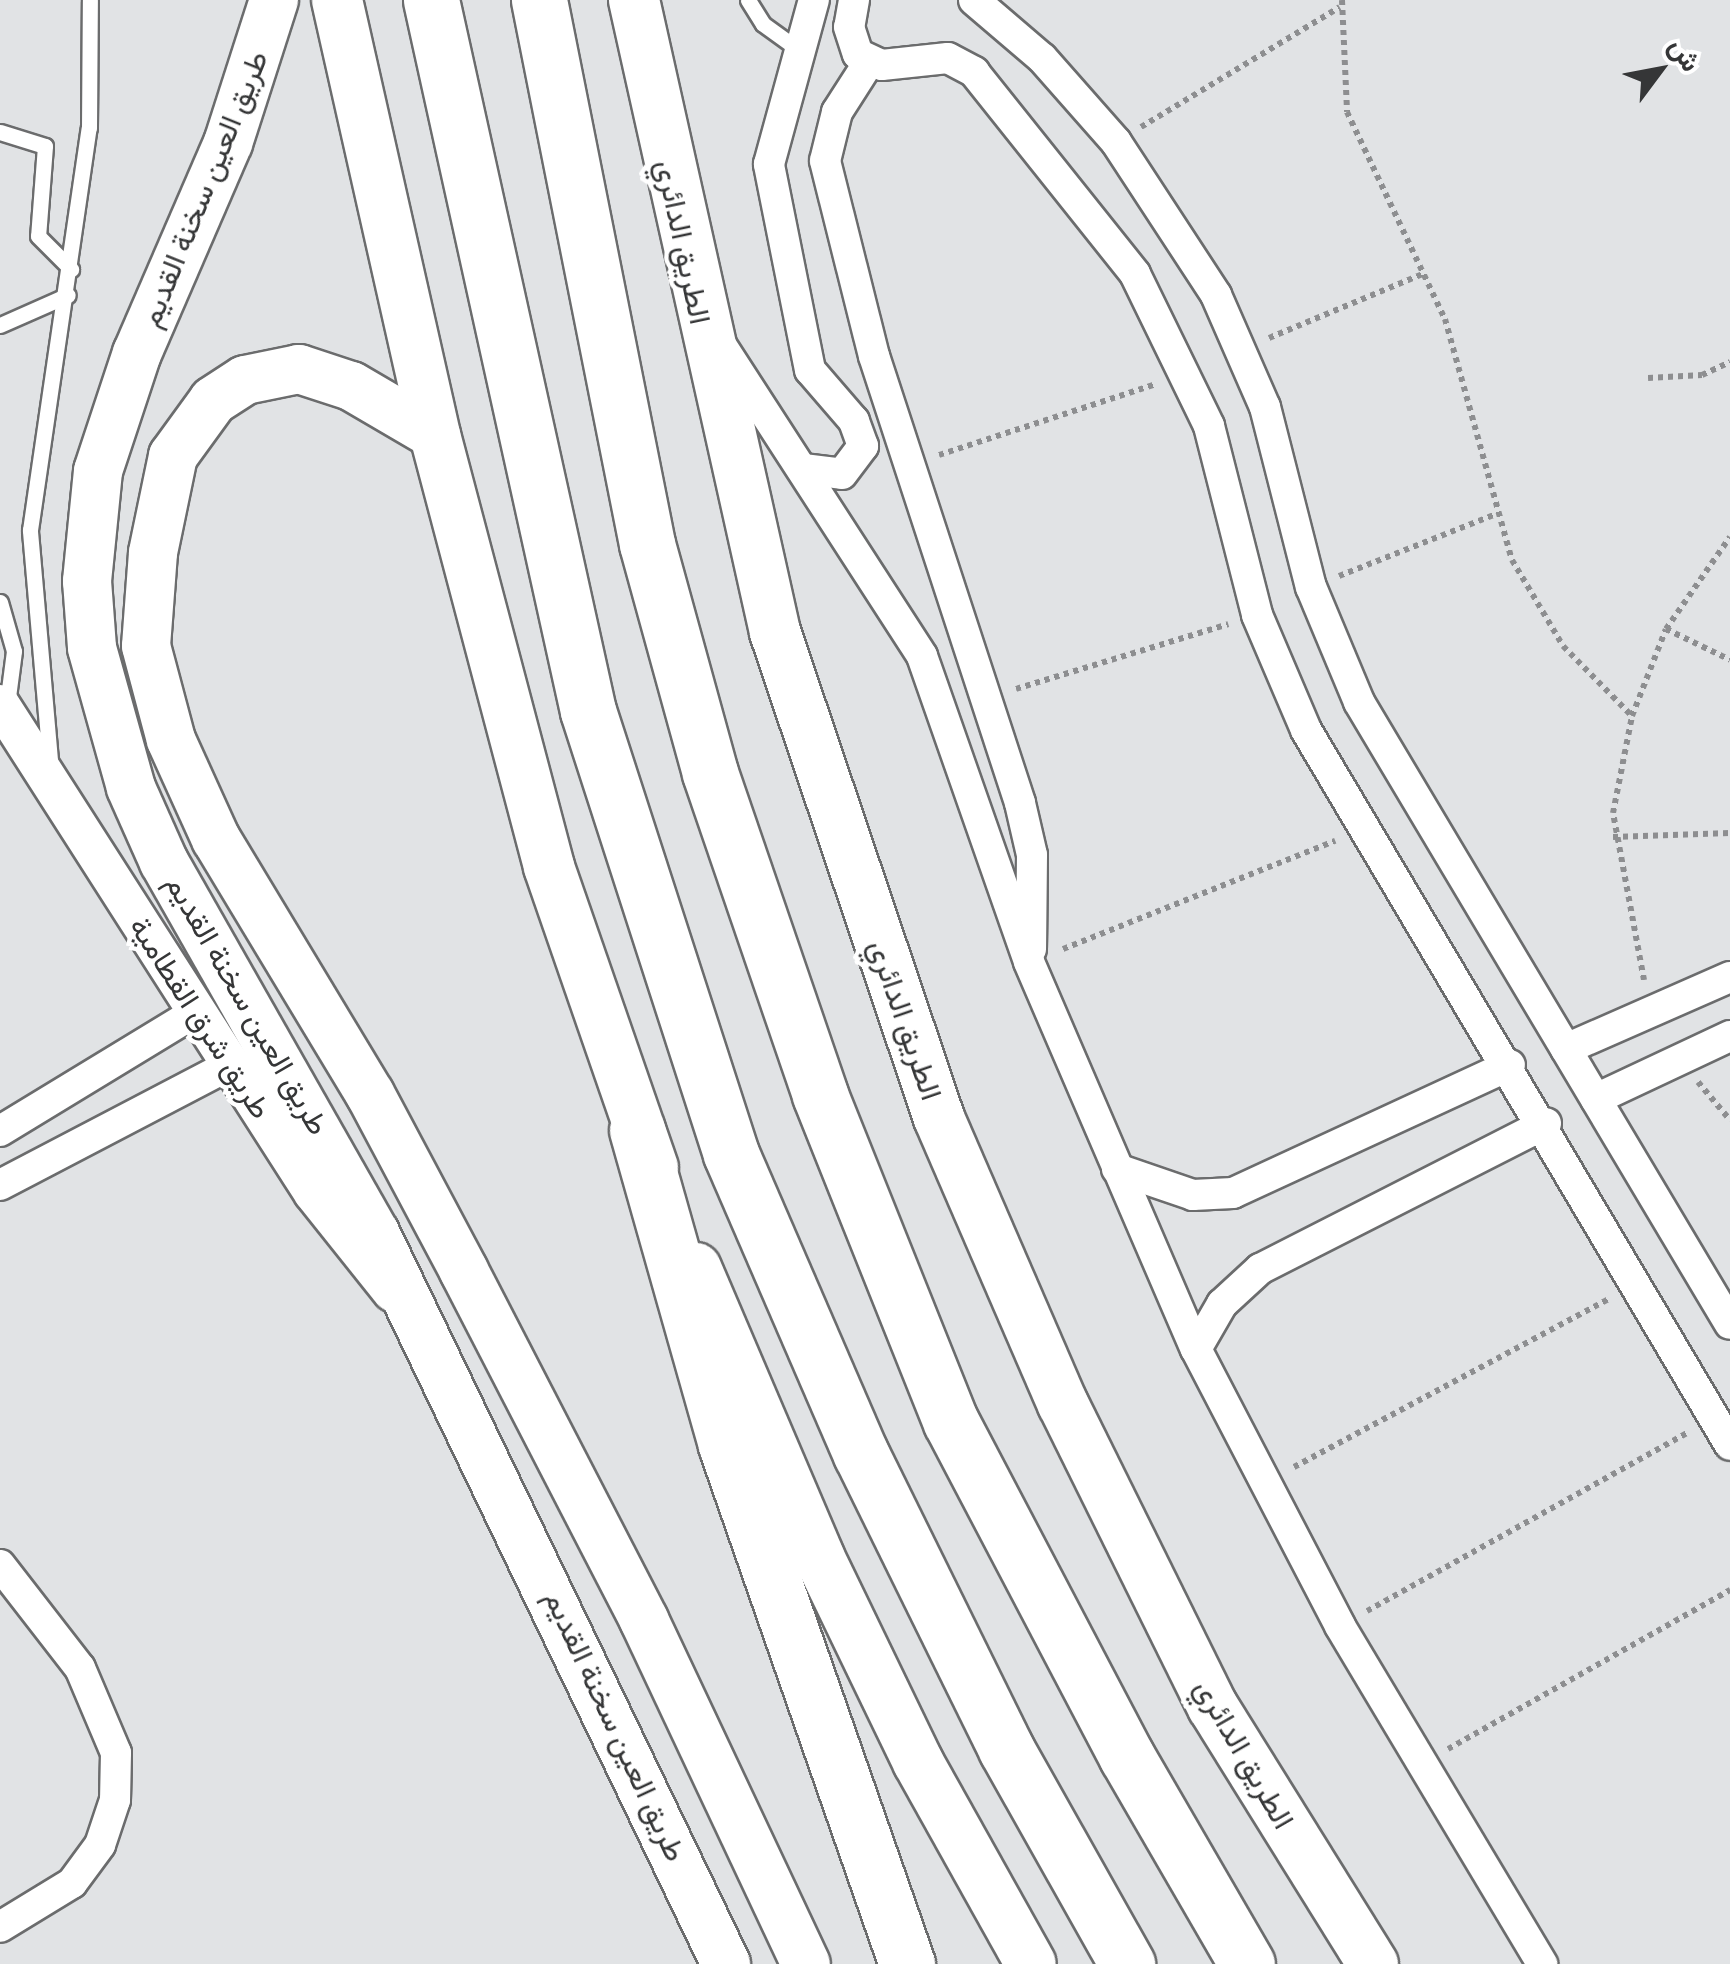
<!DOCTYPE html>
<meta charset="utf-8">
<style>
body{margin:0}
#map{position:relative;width:1730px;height:1964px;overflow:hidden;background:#e1e3e5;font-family:Cabin,Vazirmatn,sans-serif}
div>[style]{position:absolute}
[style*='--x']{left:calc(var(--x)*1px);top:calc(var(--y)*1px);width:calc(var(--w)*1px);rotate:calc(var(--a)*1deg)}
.path>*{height:6px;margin-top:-3px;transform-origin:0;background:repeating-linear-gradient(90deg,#8d8e90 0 5px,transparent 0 10px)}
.roads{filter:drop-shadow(2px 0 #6b6c6d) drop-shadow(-2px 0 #6b6c6d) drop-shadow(0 2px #6b6c6d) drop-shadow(0 -2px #6b6c6d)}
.service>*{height:15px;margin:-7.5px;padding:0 7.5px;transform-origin:7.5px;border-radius:7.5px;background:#fff}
.minor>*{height:30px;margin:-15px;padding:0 15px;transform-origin:15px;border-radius:15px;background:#fff}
.tertiary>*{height:38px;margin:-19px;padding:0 19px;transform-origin:19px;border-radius:19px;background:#fff}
.primary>*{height:48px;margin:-24px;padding:0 24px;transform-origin:24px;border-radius:24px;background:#fff}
.trunk>*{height:50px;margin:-25px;padding:0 25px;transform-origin:25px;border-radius:25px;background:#fff}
.motorway>*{height:55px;margin:-27.5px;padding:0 27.5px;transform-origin:27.5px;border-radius:27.5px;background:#fff}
span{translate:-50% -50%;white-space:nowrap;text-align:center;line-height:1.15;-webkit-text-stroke:9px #fff;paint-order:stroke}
.street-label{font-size:30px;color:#353637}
.north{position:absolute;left:1610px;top:20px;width:100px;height:100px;-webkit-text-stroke:8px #fff;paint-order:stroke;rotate:58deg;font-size:28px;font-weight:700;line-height:40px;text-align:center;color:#353637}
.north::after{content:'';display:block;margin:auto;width:35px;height:45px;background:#353637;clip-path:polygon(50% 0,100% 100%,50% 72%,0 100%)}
</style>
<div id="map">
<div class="path">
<i style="--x:1342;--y:0;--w:112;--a:87.4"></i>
<i style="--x:1347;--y:112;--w:229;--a:64.7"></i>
<i style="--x:1445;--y:319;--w:250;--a:74.5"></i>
<i style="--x:1512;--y:560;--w:100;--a:59.3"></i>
<i style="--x:1563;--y:646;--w:98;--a:45.4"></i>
<i style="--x:1141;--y:127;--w:232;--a:-31.1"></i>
<i style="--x:1269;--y:338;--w:169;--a:-22.6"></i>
<i style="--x:1648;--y:378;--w:54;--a:-3.2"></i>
<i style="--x:1702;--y:375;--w:31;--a:-25"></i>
<i style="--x:939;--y:455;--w:228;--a:-18.1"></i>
<i style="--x:1339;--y:576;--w:169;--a:-21.5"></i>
<i style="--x:1666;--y:629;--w:71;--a:25.8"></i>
<i style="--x:1016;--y:689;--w:222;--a:-17"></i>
<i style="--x:1613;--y:837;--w:117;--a:-2"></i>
<i style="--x:1063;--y:949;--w:293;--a:-21.7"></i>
<i style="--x:1644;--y:980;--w:170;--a:-100.5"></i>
<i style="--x:1613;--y:813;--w:99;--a:-78.9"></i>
<i style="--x:1632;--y:716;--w:93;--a:-68.7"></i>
<i style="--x:1666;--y:629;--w:112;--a:-55.2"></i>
<i style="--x:1698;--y:1082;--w:50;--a:49.9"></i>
<i style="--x:1294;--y:1467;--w:357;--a:-28.1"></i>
<i style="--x:1367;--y:1611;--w:368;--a:-29.1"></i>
<i style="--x:1448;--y:1749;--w:324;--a:-29.4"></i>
</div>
<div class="roads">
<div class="service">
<i style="--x:748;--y:0;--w:28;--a:58"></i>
<i style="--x:763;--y:24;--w:44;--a:35.8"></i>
<i style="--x:0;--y:132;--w:47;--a:17.3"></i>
<i style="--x:45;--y:146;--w:90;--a:94.4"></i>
<i style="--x:38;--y:236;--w:47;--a:45"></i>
<i style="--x:0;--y:325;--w:74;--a:-23.8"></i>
<i style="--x:0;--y:602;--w:51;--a:74.1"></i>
<i style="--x:14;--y:651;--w:54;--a:97.4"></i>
<i style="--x:50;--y:760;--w:231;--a:-95"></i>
<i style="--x:30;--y:530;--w:406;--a:-81.7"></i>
<i style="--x:89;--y:128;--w:128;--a:-89.6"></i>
</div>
<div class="minor">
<i style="--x:854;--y:0;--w:27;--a:100"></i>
<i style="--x:849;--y:27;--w:28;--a:72"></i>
<i style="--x:858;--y:54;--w:26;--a:25"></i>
<i style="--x:882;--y:65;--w:66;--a:-6.1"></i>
<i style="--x:948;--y:58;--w:30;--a:28"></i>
<i style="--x:974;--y:72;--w:258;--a:51.4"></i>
<i style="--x:1135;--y:274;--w:169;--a:64"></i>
<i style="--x:1209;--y:426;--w:195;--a:75.7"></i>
<i style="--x:1257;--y:615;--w:125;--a:66.9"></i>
<i style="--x:1306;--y:730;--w:831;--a:59.33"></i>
<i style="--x:974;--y:0;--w:89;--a:40.5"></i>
<i style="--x:1042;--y:58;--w:112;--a:48.6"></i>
<i style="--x:1116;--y:142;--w:183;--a:56.8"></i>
<i style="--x:1216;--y:295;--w:122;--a:66.4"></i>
<i style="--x:1265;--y:407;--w:186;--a:75.7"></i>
<i style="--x:1311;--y:587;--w:125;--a:67.3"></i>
<i style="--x:1359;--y:702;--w:724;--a:59.19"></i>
<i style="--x:869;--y:62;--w:59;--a:122.6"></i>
<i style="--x:837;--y:112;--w:50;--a:103.8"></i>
<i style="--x:825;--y:161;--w:201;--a:75.9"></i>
<i style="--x:874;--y:356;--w:470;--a:71.9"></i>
<i style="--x:1020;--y:803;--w:53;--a:77"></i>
<i style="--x:1032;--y:855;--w:94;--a:90.6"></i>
<i style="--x:721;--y:345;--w:370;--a:57.1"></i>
<i style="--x:922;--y:656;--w:324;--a:70.7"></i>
<i style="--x:1029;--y:962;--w:421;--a:66.7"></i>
<i style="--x:1196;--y:1349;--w:312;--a:62.5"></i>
<i style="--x:1340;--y:1626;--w:394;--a:59.1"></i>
<i style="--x:803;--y:469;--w:39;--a:7"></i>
<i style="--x:842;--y:474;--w:35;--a:-53"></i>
<i style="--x:863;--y:446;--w:27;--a:-110"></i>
<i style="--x:854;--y:421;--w:67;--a:-130.8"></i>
<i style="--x:810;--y:370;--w:210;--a:-101.3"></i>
<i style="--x:769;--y:164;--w:170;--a:-74.7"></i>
<i style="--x:1566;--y:1049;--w:179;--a:-23.7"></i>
<i style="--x:1596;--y:1099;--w:148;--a:-25.2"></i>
<i style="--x:0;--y:1131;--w:229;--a:-31.3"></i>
<i style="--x:1117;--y:1169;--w:80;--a:18.9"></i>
<i style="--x:1193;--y:1195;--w:40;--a:-2.9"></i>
<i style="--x:1233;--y:1193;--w:305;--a:-24.8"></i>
<i style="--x:0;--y:1185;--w:259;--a:-27.6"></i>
<i style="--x:1196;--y:1349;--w:52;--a:-60"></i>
<i style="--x:1222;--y:1304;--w:52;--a:-42.6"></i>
<i style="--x:1260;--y:1269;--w:321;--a:-27"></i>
<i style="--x:0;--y:1565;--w:130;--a:52.2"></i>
<i style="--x:80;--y:1668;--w:92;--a:67"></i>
<i style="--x:116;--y:1753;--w:47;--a:91.2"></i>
<i style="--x:115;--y:1800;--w:47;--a:108.4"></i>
<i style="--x:100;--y:1845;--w:47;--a:126.4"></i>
<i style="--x:72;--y:1883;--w:84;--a:148.6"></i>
</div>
<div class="tertiary">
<i style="--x:0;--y:704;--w:581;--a:57.38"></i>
<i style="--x:313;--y:1193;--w:127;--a:51.4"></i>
</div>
<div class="primary">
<i style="--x:274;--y:0;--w:150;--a:107.8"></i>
<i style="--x:228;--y:143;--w:229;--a:113.4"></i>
<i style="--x:137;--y:353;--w:124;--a:108.3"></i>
<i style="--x:98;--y:471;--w:111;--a:95.7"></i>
<i style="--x:87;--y:581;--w:67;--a:85.7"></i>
<i style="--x:92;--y:648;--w:145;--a:74.4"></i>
<i style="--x:131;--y:788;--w:81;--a:66"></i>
<i style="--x:164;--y:862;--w:427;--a:60.4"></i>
<i style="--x:375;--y:1233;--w:811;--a:64.35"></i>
<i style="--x:435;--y:435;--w:97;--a:-149.7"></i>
<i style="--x:351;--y:386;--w:55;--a:-161.9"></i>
<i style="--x:299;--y:369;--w:55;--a:168.5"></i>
<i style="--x:245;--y:380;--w:38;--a:147"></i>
<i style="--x:213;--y:401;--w:68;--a:126"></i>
<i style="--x:173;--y:456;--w:99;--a:101.7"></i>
<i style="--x:153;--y:553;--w:93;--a:94.3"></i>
<i style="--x:146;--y:646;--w:97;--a:75.1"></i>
<i style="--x:171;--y:740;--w:109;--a:65.6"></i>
<i style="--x:216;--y:839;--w:298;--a:58.9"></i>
<i style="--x:370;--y:1094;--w:200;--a:62"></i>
<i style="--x:464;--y:1271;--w:393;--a:62.7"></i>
<i style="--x:644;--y:1620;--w:380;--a:64.8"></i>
</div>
<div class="trunk">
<i style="--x:337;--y:0;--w:446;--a:77.3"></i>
<i style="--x:435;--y:435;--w:447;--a:75.2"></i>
<i style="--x:549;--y:867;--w:318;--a:70.9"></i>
<i style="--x:634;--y:0;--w:648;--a:77.42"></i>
<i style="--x:775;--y:632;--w:513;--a:71.35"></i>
<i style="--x:939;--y:1118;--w:312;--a:66.6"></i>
<i style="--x:1063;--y:1404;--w:338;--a:63.7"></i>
<i style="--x:1213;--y:1707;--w:303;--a:58.1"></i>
<i style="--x:696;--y:1268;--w:314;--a:66.9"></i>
<i style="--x:819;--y:1557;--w:228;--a:64.2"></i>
<i style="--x:918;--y:1762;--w:231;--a:60.8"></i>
</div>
<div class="motorway">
<i style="--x:431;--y:0;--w:728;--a:77.55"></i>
<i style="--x:588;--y:711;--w:466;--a:72.1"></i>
<i style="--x:731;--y:1154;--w:327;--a:66.6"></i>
<i style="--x:861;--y:1454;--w:329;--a:63.8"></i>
<i style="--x:1006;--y:1749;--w:247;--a:60.6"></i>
<i style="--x:539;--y:0;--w:555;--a:78.77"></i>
<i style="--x:647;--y:544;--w:238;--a:74.6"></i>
<i style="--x:710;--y:773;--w:340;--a:71.1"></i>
<i style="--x:820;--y:1095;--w:352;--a:68.2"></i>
<i style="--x:951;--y:1422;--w:378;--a:62.3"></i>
<i style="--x:1127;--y:1757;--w:239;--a:59.9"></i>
<i style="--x:637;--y:1130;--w:327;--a:74.2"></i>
<i style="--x:726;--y:1445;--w:550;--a:70.77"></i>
</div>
</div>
<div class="street-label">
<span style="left:204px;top:189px;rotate:-68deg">طريق العين سخنة القديم</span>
<span style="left:683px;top:242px;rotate:78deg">الطريق الدائري</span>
<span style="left:247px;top:1005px;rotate:60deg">طريق العين سخنة القديم</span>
<span style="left:200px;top:1018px;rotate:57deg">طريق شرق القطامية</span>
<span style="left:905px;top:1020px;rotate:71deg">الطريق الدائري</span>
<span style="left:615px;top:1726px;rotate:65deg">طريق العين سخنة القديم</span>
<span style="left:1244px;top:1754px;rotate:60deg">الطريق الدائري</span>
</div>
<div class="north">ش</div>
</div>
